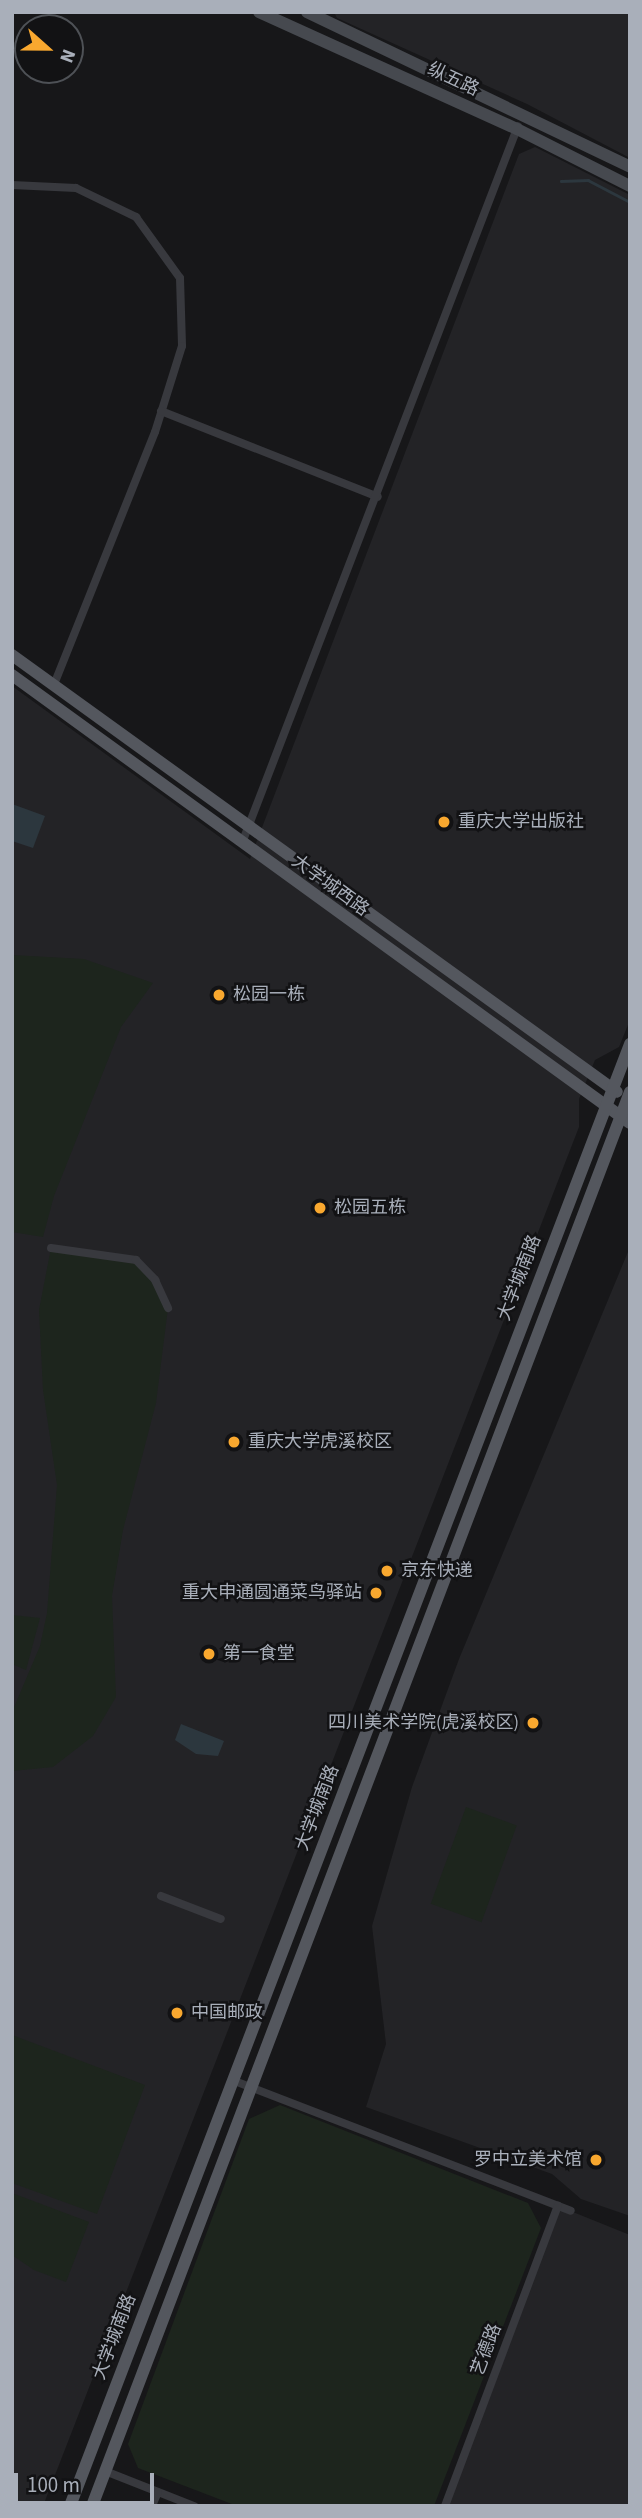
<!DOCTYPE html>
<meta charset="utf-8">
<style>
body{margin:0}
#map{position:relative;width:642px;height:2518px;overflow:hidden;background:#171719;font-family:"Source Sans 3","Noto Sans SC",sans-serif}
div>[style]{position:absolute}
[style*='--x']{left:calc(var(--x)*1px);top:calc(var(--y)*1px);width:calc(var(--w)*1px);rotate:calc(var(--a)*1deg)}
.built>*{inset:0;background:#232326}
.green>*{inset:0;background:#1d251d;transform-origin:0 0}
.water>*{inset:0;background:#2c373e}
.stream>*{height:2.5px;margin:-1.25px;padding:0 1.25px;transform-origin:1.25px;border-radius:1.25px;background:#2c373e}
.minor>*{height:8px;margin:-4px;padding:0 4px;transform-origin:4px;border-radius:4px;background:#38393e}
.secondary>*{height:12px;margin:-6px;padding:0 6px;transform-origin:6px;border-radius:6px;background:#46494f}
.primary>*{height:12px;margin:-6px;padding:0 6px;transform-origin:6px;border-radius:6px;background:#54575e}
.dots>*{width:19px;height:19px;translate:-50% -50%;box-sizing:border-box;border:4px solid #121214;border-radius:50%}
span{translate:-50% -50%;white-space:nowrap;text-align:center;line-height:1.15;-webkit-text-stroke:5px #121214;paint-order:stroke}
.street-label{font-size:18px;color:#a9afba}
.poi-label{font-size:18px;color:#a9afba}
.left{translate:0 -50%;text-align:left}
.right{translate:-100% -50%;text-align:right}
.frame{position:absolute;inset:0;border:14px solid #a9afba;pointer-events:none}
.north{position:absolute;left:14px;top:14px;width:70px;height:70px;box-sizing:border-box;background:#121214;border:2px solid #4e5156;border-radius:50%;rotate:111deg;font-size:19px;font-weight:700;line-height:28px;text-align:center;color:#a9afba}
.north::after{content:'';display:block;margin:auto;width:24px;height:32px;background:#f9a82f;clip-path:polygon(50% 0,100% 100%,50% 72%,0 100%)}
.scale{position:absolute;left:14px;top:2473px;width:140px;height:32px;box-sizing:border-box;border:4px solid #a9afba;border-top:0;padding-left:9px;font-size:21px;line-height:24px;white-space:nowrap;color:#a9afba;-webkit-text-stroke:5px #121214;paint-order:stroke}
</style>
<div id="map">
<div class="built">
<i style="clip-path:polygon(334px 12px,630px 12px,630px 158px,527px 104px,337px 18px)"></i>
<i style="clip-path:polygon(535px 147px,630px 195px,630px 1020px,619px 1047px,595px 1060px,579px 1099px,579px 1127px,43px 2506px,12px 2506px,12px 686px,250px 859px,519px 154px)"></i>
<i style="clip-path:polygon(630px 1247px,630px 2216px,581px 2199px,552px 2174px,366px 2107px,386px 2044px,372px 1926px,412px 1787px,459px 1659px)"></i>
<i style="clip-path:polygon(558px 2206px,630px 2235px,630px 2506px,445px 2506px)"></i>
</div>
<div class="green">
<i style="clip-path:polygon(12px 955px,84px 959px,153px 983px,121px 1027px,54px 1196px,43px 1237px,12px 1232px)"></i>
<i style="clip-path:polygon(51px 1248px,136px 1260px,155px 1280px,168px 1308px,156px 1403px,123px 1530px,112px 1596px,116px 1697px,93px 1736px,53px 1767px,12px 1771px,12px 1712px,40px 1646px,47px 1613px,57px 1485px,43px 1390px,39px 1310px)"></i>
<i style="clip-path:polygon(12px 1615px,40px 1618px,26px 1670px,12px 1664px)"></i>
<i style="left:466px;top:1807px;width:54px;height:103px;rotate:20deg"></i>
<i style="clip-path:polygon(12px 2035px,145px 2085px,97px 2214px,12px 2183px)"></i>
<i style="clip-path:polygon(280px 2105px,528px 2203px,541px 2228px,434px 2506px,237px 2506px,138px 2468px,128px 2444px,249px 2119px)"></i>
<i style="clip-path:polygon(12px 2193px,89px 2222px,66px 2282px,34px 2270px,12px 2255px)"></i>
</div>
<div class="water">
<i style="clip-path:polygon(12px 804px,45px 816px,33px 848px,12px 841px)"></i>
<i style="clip-path:polygon(181px 1724px,224px 1741px,218px 1756px,196px 1754px,175px 1740px)"></i>
</div>
<div class="stream">
<i style="--x:561;--y:181;--w:27;--a:-2"></i>
<i style="--x:588;--y:180;--w:47;--a:27.6"></i>
</div>
<div class="minor">
<i style="--x:12;--y:185;--w:64;--a:2.7"></i>
<i style="--x:76;--y:188;--w:67;--a:25.8"></i>
<i style="--x:136;--y:217;--w:75;--a:54.2"></i>
<i style="--x:180;--y:278;--w:68;--a:88.3"></i>
<i style="--x:182;--y:346;--w:90;--a:107.4"></i>
<i style="--x:155;--y:432;--w:271;--a:111.8"></i>
<i style="--x:161;--y:411;--w:233;--a:21.6"></i>
<i style="--x:242;--y:843;--w:768;--a:-68.95"></i>
<i style="--x:51;--y:1248;--w:86;--a:8"></i>
<i style="--x:136;--y:1260;--w:28;--a:46"></i>
<i style="--x:155;--y:1280;--w:31;--a:65"></i>
<i style="--x:161;--y:1896;--w:64;--a:21"></i>
<i style="--x:232;--y:2080;--w:363;--a:21.1"></i>
<i style="--x:105;--y:2471;--w:96;--a:21.5"></i>
<i style="--x:152;--y:2506;--w:15;--a:-67"></i>
<i style="--x:445;--y:2506;--w:321;--a:-69.4"></i>
</div>
<div class="secondary">
<i style="--x:259;--y:12;--w:283;--a:24.4"></i>
<i style="--x:517;--y:129;--w:127;--a:26.8"></i>
<i style="--x:307;--y:12;--w:358;--a:25.6"></i>
</div>
<div class="primary">
<i style="--x:12;--y:655;--w:746;--a:35.84"></i>
<i style="--x:12;--y:675;--w:763;--a:35.94"></i>
<i style="--x:70;--y:2506;--w:1566;--a:-69.04"></i>
<i style="--x:92;--y:2506;--w:1513;--a:-69.17"></i>
</div>
<div class="dots">
<i style="left:444px;top:822px;background:#f9a82f"></i>
<i style="left:219px;top:995px;background:#f9a82f"></i>
<i style="left:320px;top:1208px;background:#f9a82f"></i>
<i style="left:234px;top:1442px;background:#f9a82f"></i>
<i style="left:387px;top:1571px;background:#f9a82f"></i>
<i style="left:376px;top:1593px;background:#f9a82f"></i>
<i style="left:209px;top:1654px;background:#f9a82f"></i>
<i style="left:533px;top:1723px;background:#f9a82f"></i>
<i style="left:177px;top:2013px;background:#f9a82f"></i>
<i style="left:596px;top:2160px;background:#f9a82f"></i>
</div>
<div class="street-label">
<span style="left:453px;top:80px;rotate:25deg">纵五路</span>
<span style="left:330px;top:886px;rotate:36deg">大学城西路</span>
<span style="left:520px;top:1278px;rotate:-69deg">大学城南路</span>
<span style="left:318px;top:1808px;rotate:-69deg">大学城南路</span>
<span style="left:115px;top:2337px;rotate:-69deg">大学城南路</span>
<span style="left:487px;top:2350px;rotate:-69deg">艺德路</span>
</div>
<div class="poi-label">
<span class="left" style="left:458px;top:822px">重庆大学出版社</span>
<span class="left" style="left:233px;top:995px">松园一栋</span>
<span class="left" style="left:334px;top:1208px">松园五栋</span>
<span class="left" style="left:248px;top:1442px">重庆大学虎溪校区</span>
<span class="left" style="left:401px;top:1571px">京东快递</span>
<span class="right" style="left:362px;top:1593px">重大申通圆通菜鸟驿站</span>
<span class="left" style="left:223px;top:1654px">第一食堂</span>
<span class="right" style="left:519px;top:1723px">四川美术学院(虎溪校区)</span>
<span class="left" style="left:191px;top:2013px">中国邮政</span>
<span class="right" style="left:582px;top:2160px">罗中立美术馆</span>
</div>
<div class="frame"></div>
<div class="north">N</div>
<div class="scale">100 m</div>
</div>
